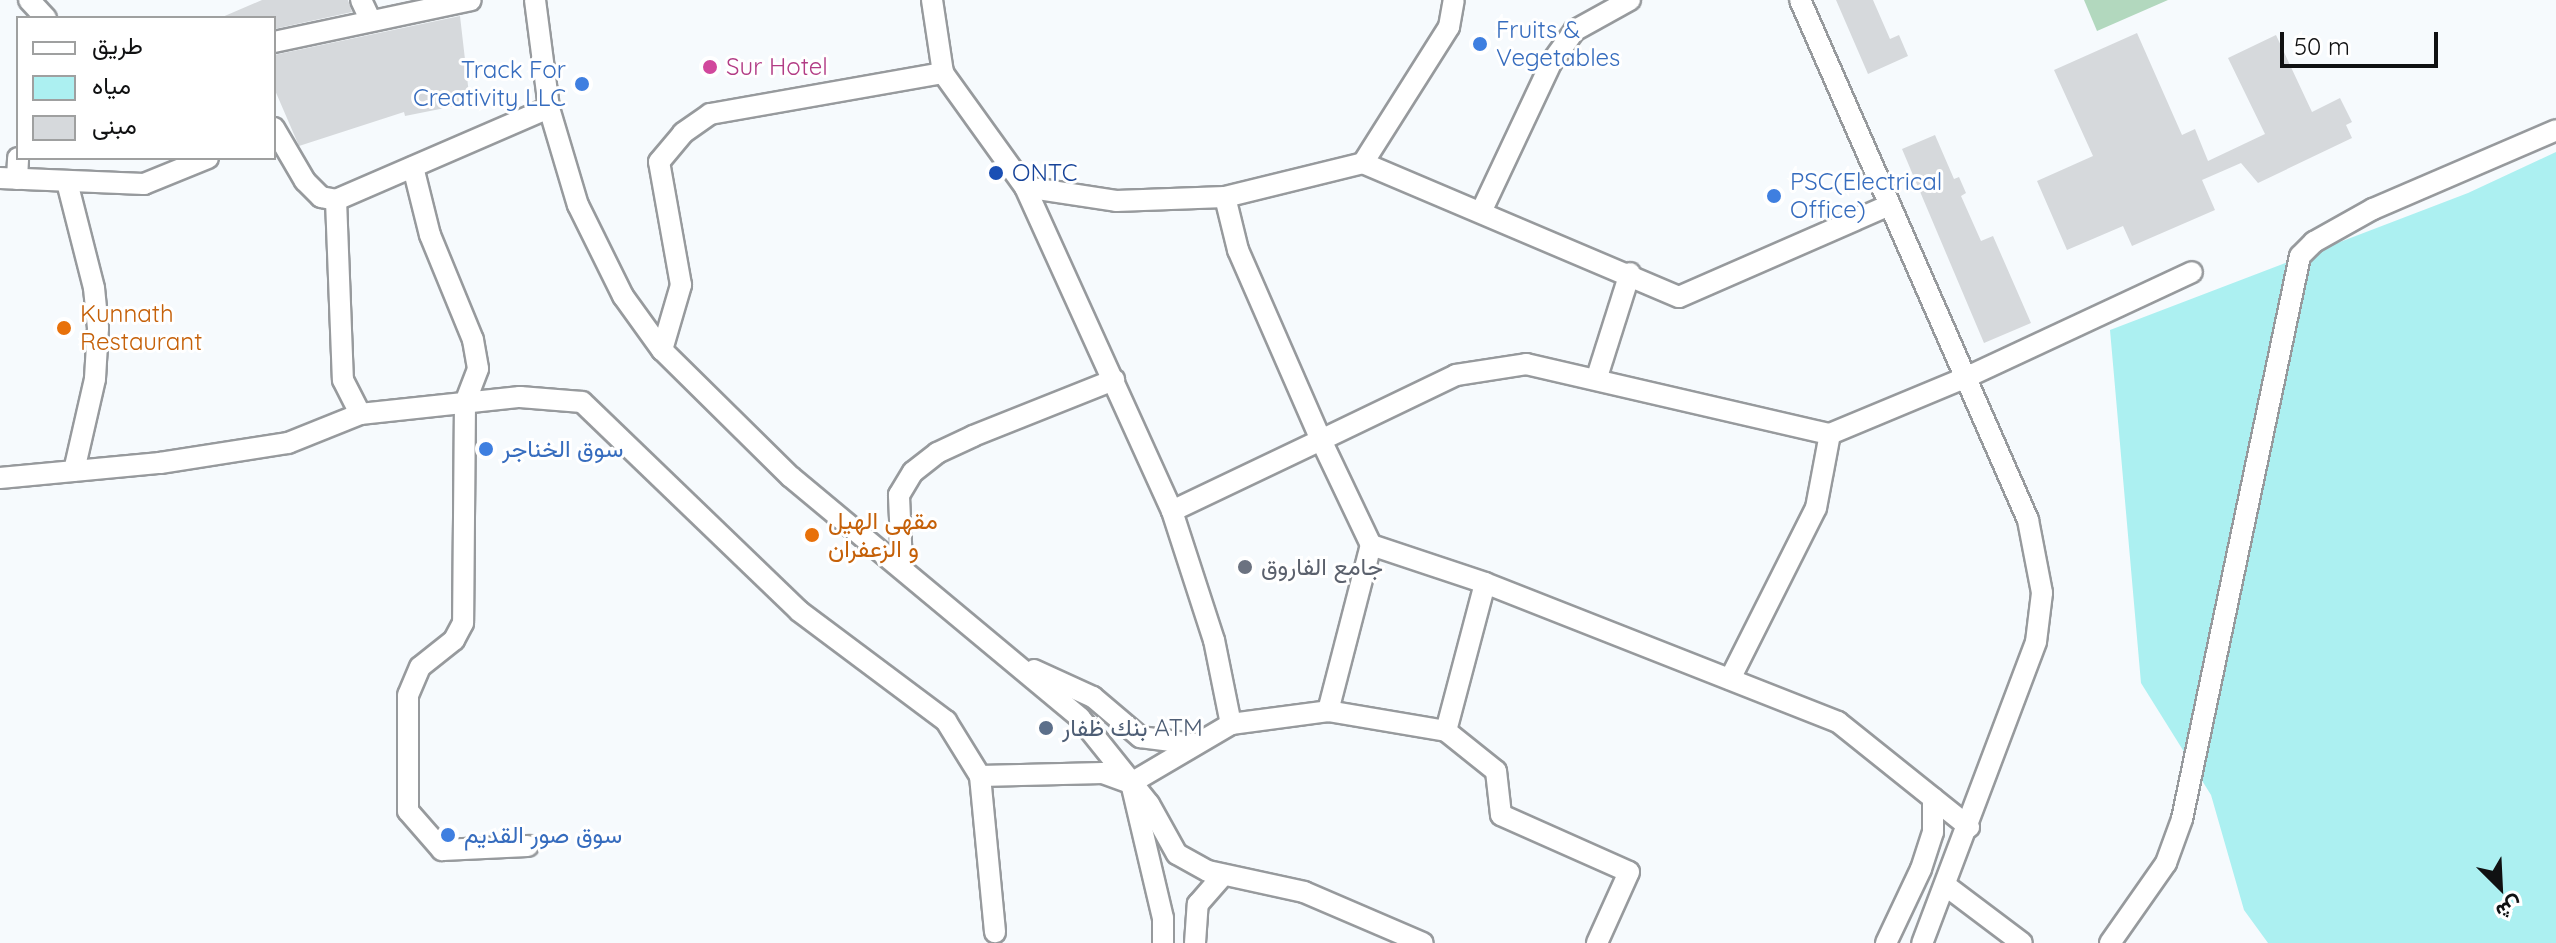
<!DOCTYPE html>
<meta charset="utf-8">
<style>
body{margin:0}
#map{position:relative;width:2556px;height:943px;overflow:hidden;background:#f6fafd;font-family:Quicksand,Vazirmatn,sans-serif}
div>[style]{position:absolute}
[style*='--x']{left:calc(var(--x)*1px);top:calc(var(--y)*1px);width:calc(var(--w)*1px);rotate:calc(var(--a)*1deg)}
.green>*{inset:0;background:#b2d8be}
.water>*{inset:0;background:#acf0f1}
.building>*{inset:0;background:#d6d9dc}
.roads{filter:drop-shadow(2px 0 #979a9d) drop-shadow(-2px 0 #979a9d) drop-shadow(0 2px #979a9d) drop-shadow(0 -2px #979a9d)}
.minor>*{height:20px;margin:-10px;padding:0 10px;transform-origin:10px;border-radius:10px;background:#fff}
.dots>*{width:22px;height:22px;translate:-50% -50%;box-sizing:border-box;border:4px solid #fff;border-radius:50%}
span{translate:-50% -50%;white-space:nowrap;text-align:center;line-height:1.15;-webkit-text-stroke:6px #fff;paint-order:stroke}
.shop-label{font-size:24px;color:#366cbe}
.left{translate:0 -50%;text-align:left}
.right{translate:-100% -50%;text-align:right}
.hotel-label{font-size:24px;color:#b23c85}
.transit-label{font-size:24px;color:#164399}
.food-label{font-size:24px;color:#c56008}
.worship-label{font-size:24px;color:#5b616d}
.service-label{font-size:24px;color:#4e5e75}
.legend{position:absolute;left:16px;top:16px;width:260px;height:144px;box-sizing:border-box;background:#fff;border:2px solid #9fa0a0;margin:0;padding:10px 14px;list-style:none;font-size:24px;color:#101112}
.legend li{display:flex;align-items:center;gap:16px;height:40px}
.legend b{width:40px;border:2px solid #9fa0a0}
.north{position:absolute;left:2460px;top:847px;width:80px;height:80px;-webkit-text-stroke:6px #fff;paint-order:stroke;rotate:156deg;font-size:22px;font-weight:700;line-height:32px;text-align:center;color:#101112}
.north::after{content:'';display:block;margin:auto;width:28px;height:36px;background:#101112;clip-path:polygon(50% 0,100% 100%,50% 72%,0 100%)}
.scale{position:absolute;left:2280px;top:32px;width:158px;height:36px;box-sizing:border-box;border:4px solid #101112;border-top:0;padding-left:10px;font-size:24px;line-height:28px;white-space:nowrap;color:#101112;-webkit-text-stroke:6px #fff;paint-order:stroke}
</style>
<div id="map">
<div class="green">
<i style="clip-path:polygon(2084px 0,2168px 0,2097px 31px)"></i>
</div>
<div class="water">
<i style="clip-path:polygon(2556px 152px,2556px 943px,2268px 943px,2244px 910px,2211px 795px,2141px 683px,2110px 330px,2468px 193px)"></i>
</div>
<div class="building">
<i style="clip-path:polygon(262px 0,348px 0,352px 12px,274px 29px,274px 18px,220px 18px)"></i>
<i style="clip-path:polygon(1836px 0,1873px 0,1890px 39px,1899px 35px,1908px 56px,1868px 74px)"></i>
<i style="clip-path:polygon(460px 16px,470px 103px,405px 116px,404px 112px,299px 146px,274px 88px,274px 55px)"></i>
<i style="clip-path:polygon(2137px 33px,2182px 135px,2195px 129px,2208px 161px,2265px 134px,2228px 58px,2276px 35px,2312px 112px,2340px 98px,2352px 122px,2346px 125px,2352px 138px,2258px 183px,2241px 163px,2202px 180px,2215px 210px,2132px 246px,2123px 226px,2067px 250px,2037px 181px,2093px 156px,2054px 70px)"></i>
<i style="clip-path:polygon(1935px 135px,1954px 179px,1959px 177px,1966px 193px,1961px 196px,1981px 241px,1993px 236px,2031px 323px,1984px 343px,1902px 149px)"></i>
</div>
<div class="roads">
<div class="minor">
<i style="--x:29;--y:0;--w:25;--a:47"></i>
<i style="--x:361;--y:0;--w:23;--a:65"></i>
<i style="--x:535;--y:0;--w:109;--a:82.6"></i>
<i style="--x:549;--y:108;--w:101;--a:73.4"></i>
<i style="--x:578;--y:205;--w:102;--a:63.7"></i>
<i style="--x:623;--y:296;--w:67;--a:54.2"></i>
<i style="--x:662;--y:350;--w:181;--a:44.6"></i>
<i style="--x:791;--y:477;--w:376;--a:39.8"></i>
<i style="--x:1080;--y:718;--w:110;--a:51.3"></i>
<i style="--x:1149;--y:804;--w:57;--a:60.8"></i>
<i style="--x:1177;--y:854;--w:35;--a:29"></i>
<i style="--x:1208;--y:871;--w:98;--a:12.3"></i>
<i style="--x:1304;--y:892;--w:129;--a:23.2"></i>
<i style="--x:932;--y:0;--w:74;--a:81.4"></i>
<i style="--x:943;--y:73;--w:140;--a:54.3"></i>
<i style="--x:1025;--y:187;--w:356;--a:65.6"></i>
<i style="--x:1172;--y:511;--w:136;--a:72"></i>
<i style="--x:1214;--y:640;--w:86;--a:78.6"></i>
<i style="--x:1800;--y:0;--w:568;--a:66.32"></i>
<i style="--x:2028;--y:520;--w:74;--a:79.1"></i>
<i style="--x:2042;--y:593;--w:49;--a:97"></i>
<i style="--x:2036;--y:642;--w:322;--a:110.7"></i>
<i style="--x:274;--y:42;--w:201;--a:-12"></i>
<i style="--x:274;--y:128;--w:61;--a:59.7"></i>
<i style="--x:305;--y:181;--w:23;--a:45"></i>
<i style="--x:321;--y:197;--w:15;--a:11"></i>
<i style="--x:336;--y:200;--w:232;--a:-23.4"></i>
<i style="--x:1363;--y:163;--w:161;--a:-57.7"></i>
<i style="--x:1449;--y:27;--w:27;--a:-80"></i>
<i style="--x:413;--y:167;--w:70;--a:76"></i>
<i style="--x:430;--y:235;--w:113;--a:67.7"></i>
<i style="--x:473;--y:340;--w:29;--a:80"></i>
<i style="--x:478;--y:369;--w:36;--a:111"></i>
<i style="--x:465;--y:403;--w:220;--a:90.5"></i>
<i style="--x:463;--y:623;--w:19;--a:118"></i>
<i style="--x:454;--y:640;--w:43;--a:141.5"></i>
<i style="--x:420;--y:667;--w:30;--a:113"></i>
<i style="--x:408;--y:695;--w:116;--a:90"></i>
<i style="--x:408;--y:811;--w:52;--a:48.9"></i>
<i style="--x:442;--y:850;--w:86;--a:-2.7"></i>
<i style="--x:0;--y:178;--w:144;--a:2.4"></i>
<i style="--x:144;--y:184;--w:69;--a:-22.1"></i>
<i style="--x:17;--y:179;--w:21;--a:-87"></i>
<i style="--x:67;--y:182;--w:109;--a:75.7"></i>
<i style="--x:94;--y:288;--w:40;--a:84.3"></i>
<i style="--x:98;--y:328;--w:51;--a:93.4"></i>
<i style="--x:95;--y:379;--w:94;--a:102.9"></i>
<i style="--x:1025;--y:187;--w:92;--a:8.7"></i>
<i style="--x:1116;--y:201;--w:109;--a:-2.1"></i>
<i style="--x:1225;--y:197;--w:142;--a:-13.8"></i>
<i style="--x:1363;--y:163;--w:343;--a:23"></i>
<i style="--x:1679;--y:297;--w:230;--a:-23.6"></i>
<i style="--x:1225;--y:197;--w:55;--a:76.2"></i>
<i style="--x:1238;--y:250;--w:207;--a:66.4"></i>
<i style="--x:1321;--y:440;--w:150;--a:-25.7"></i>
<i style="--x:1456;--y:375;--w:71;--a:-8.9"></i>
<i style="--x:1526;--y:364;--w:312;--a:13"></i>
<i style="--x:1830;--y:434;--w:148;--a:-22.6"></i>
<i style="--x:1967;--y:377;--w:248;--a:-25"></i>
<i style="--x:336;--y:200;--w:180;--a:87.8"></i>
<i style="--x:343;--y:380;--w:38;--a:63"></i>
<i style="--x:360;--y:414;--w:161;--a:-6.1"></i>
<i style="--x:520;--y:397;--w:62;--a:4.6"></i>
<i style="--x:582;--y:402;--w:301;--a:43.9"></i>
<i style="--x:799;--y:611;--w:184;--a:36.8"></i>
<i style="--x:946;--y:721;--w:65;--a:58.3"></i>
<i style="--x:980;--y:776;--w:157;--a:84.5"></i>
<i style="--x:1481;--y:212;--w:165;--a:-64.8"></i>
<i style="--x:1551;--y:63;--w:39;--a:-54"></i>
<i style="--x:1574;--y:31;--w:64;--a:-29"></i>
<i style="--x:662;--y:350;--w:68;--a:-73.7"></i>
<i style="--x:681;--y:285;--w:125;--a:-100.1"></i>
<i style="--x:659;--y:162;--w:38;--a:-50"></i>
<i style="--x:683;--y:133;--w:33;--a:-35"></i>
<i style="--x:710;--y:114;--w:237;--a:-10"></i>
<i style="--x:1597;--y:377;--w:109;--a:-72.4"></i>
<i style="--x:0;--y:478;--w:161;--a:-5.4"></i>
<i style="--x:160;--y:463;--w:130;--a:-8.9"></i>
<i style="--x:288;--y:443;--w:78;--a:-21.9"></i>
<i style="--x:1172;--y:511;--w:165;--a:-25.5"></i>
<i style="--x:1321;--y:440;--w:116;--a:64.5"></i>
<i style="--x:1371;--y:545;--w:120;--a:18.4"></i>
<i style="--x:1485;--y:583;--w:379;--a:21.5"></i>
<i style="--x:1838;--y:722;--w:168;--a:38.7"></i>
<i style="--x:902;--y:565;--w:70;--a:-92.5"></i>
<i style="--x:899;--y:495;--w:27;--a:-59"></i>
<i style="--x:913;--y:472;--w:31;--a:-38"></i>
<i style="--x:937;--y:453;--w:40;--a:-25"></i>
<i style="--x:973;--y:436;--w:152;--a:-21.7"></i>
<i style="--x:1034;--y:670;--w:65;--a:24.6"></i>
<i style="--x:1093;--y:697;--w:62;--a:40.4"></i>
<i style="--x:1140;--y:737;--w:54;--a:7.4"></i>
<i style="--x:1730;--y:679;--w:191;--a:-63.3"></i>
<i style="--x:1816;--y:508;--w:75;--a:-79.3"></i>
<i style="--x:1328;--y:711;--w:171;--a:-75.5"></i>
<i style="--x:1446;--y:731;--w:153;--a:-75.2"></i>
<i style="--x:980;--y:776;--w:123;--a:-1.4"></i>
<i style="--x:1103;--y:773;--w:30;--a:20"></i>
<i style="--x:1131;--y:783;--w:116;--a:-30.5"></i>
<i style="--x:1231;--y:724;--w:98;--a:-7.6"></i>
<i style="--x:1328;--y:711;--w:120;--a:9.6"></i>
<i style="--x:1446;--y:731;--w:64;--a:38.7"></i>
<i style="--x:1496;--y:771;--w:44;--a:83.5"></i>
<i style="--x:1501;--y:815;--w:140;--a:24"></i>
<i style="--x:1629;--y:872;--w:78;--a:114.3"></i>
<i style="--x:1132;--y:787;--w:135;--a:76.7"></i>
<i style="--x:1163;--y:918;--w:25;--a:90"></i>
<i style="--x:1945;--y:885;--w:96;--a:37"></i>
<i style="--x:1195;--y:943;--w:39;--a:-86"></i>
<i style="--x:1198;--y:904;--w:38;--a:-49"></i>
<i style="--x:1886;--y:943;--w:82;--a:-64.7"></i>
<i style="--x:1921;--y:869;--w:39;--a:-72"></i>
<i style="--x:1933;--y:832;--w:34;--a:-90"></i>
<i style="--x:2110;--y:943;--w:98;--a:-55"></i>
<i style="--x:2166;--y:863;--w:47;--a:-70"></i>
<i style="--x:2182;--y:819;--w:575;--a:-78.16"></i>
<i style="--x:2300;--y:256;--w:20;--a:-45"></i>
<i style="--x:2314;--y:242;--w:68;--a:-29.2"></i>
<i style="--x:2373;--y:209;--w:199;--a:-23.3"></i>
</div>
</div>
<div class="dots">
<i style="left:1480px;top:44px;background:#3f7fe0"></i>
<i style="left:710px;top:67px;background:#d1479c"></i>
<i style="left:582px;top:84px;background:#3f7fe0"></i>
<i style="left:996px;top:173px;background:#1a4fb4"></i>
<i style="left:1774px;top:196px;background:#3f7fe0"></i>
<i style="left:64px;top:328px;background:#e8710a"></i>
<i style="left:486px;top:449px;background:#3f7fe0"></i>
<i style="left:812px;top:535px;background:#e8710a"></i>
<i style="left:1245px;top:567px;background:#6b7280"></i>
<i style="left:1046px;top:728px;background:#5c6f8a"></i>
<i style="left:448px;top:835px;background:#3f7fe0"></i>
</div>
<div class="shop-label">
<span class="left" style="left:1496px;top:44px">Fruits &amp;<br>Vegetables</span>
<span class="right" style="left:566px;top:84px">Track For<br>Creativity LLC</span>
<span class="left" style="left:1790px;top:196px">PSC(Electrical<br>Office)</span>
<span class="left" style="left:502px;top:449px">سوق الخناجر</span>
<span class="left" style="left:464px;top:835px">سوق صور القديم</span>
</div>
<div class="hotel-label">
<span class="left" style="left:726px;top:67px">Sur Hotel</span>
</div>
<div class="transit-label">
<span class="left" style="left:1012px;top:173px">ONTC</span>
</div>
<div class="food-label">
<span class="left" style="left:80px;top:328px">Kunnath<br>Restaurant</span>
<span class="left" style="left:828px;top:535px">مقهى الهيل<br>و الزعفران</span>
</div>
<div class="worship-label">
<span class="left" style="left:1261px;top:567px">جامع الفاروق</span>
</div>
<div class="service-label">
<span class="left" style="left:1062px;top:728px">بنك ظفار ATM</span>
</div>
<ul class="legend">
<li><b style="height:10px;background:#fff"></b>طريق</li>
<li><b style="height:22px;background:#acf0f1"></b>مياه</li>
<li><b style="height:22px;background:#d6d9dc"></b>مبنى</li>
</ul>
<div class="north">ش</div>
<div class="scale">50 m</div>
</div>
